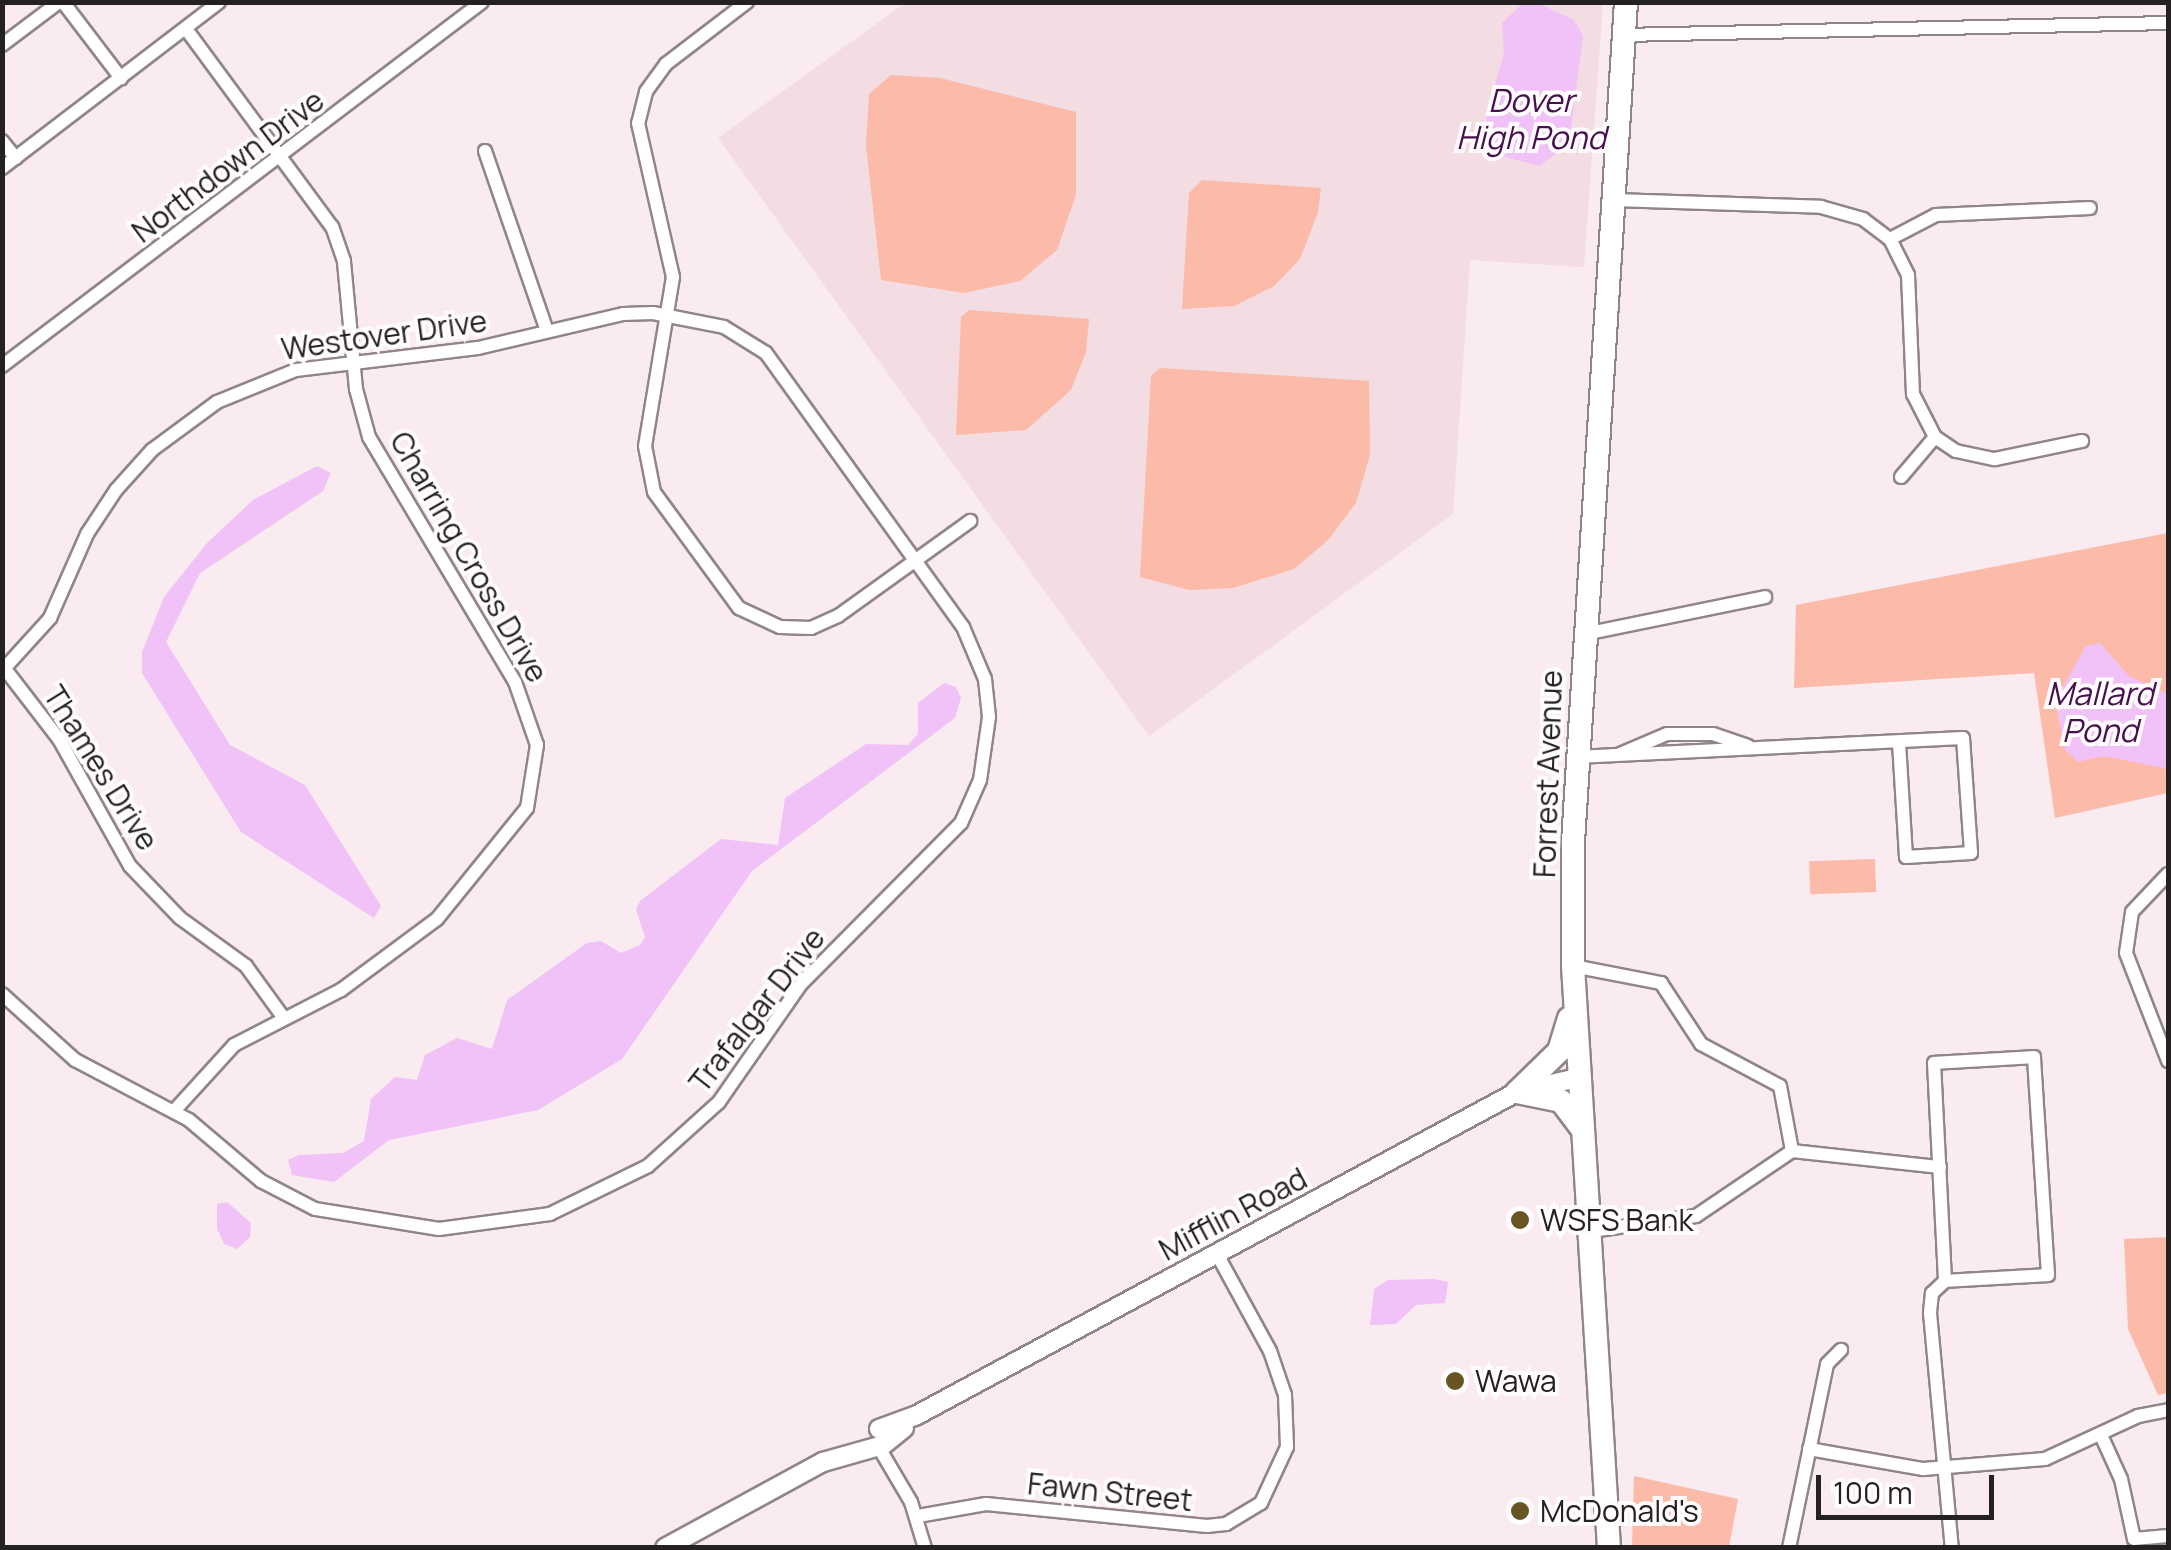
<!DOCTYPE html>
<style>
body{margin:0}
#map{position:relative;width:2171px;height:1550px;overflow:hidden;background:#f9ebef;font-family:Manrope,sans-serif}
div>[style]{position:absolute}
[style*='--x']{left:calc(var(--x)*1px);top:calc(var(--y)*1px);width:calc(var(--w)*1px);rotate:calc(var(--a)*1deg)}
.built>*{inset:0;background:#f3dce2}
.green>*{inset:0;background:#fcbaa8;transform-origin:0 0}
.water>*{inset:0;background:#f1c2f7}
.roads{filter:drop-shadow(2px 0 #918588) drop-shadow(-2px 0 #918588) drop-shadow(0 2px #918588) drop-shadow(0 -2px #918588)}
.street>*{height:12px;margin:-6px;padding:0 6px;transform-origin:6px;border-radius:6px;background:#fff}
.secondary>*{height:18px;margin:-9px;padding:0 9px;transform-origin:9px;border-radius:9px;background:#fff}
.highway>*{height:22px;margin:-11px;padding:0 11px;transform-origin:11px;border-radius:11px;background:#fff}
.dots>*{width:28px;height:28px;translate:-50% -50%;box-sizing:border-box;border:5px solid #fffcfd;border-radius:50%}
span{translate:-50% -50%;white-space:nowrap;text-align:center;line-height:1.15;-webkit-text-stroke:8px #fffcfd;paint-order:stroke}
.street-label{font-size:30px;color:#252022}
.poi-label{font-size:30px;color:#252022}
.left{translate:0 -50%;text-align:left}
.water-label{font-size:32px;color:#46104e;font-style:italic}
.frame{position:absolute;inset:0;border:5px solid #252022;pointer-events:none}
.scale{position:absolute;left:1816px;top:1475px;width:178px;height:45px;box-sizing:border-box;border:5px solid #252022;border-top:0;padding-left:12px;font-size:30px;line-height:35px;white-space:nowrap;color:#252022;-webkit-text-stroke:8px #fffcfd;paint-order:stroke}
</style>
<div id="map">
<div class="built">
<i style="clip-path:polygon(905px 3px,1603px 3px,1584px 267px,1470px 260px,1453px 514px,1149px 736px,718px 138px)"></i>
</div>
<div class="green">
<i style="clip-path:polygon(891px 75px,940px 78px,1076px 112px,1076px 195px,1057px 250px,1020px 281px,964px 293px,881px 280px,866px 145px,869px 94px)"></i>
<i style="clip-path:polygon(1202px 180px,1321px 188px,1318px 212px,1300px 259px,1274px 286px,1234px 306px,1182px 309px,1189px 193px)"></i>
<i style="clip-path:polygon(969px 310px,1089px 319px,1086px 352px,1071px 390px,1026px 430px,956px 435px,961px 317px)"></i>
<i style="clip-path:polygon(1160px 368px,1369px 381px,1370px 455px,1356px 503px,1328px 540px,1294px 569px,1233px 588px,1189px 590px,1140px 577px,1151px 376px)"></i>
<i style="clip-path:polygon(2168px 533px,2168px 793px,2055px 818px,2034px 673px,1794px 688px,1796px 605px)"></i>
<i style="left:1875px;top:859px;width:33px;height:66px;rotate:88deg"></i>
<i style="clip-path:polygon(2168px 1237px,2168px 1393px,2158px 1395px,2128px 1329px,2124px 1239px)"></i>
<i style="clip-path:polygon(1634px 1476px,1738px 1499px,1729px 1547px,1632px 1547px)"></i>
</div>
<div class="water">
<i style="clip-path:polygon(1522px 4px,1542px 5px,1574px 20px,1583px 36px,1569px 144px,1539px 166px,1502px 156px,1488px 136px,1486px 117px,1504px 53px,1502px 23px)"></i>
<i style="clip-path:polygon(317px 466px,331px 473px,323px 491px,200px 573px,166px 642px,230px 745px,305px 785px,381px 906px,374px 918px,241px 832px,142px 673px,142px 652px,164px 597px,207px 543px,253px 500px)"></i>
<i style="clip-path:polygon(2100px 643px,2129px 676px,2168px 694px,2168px 769px,2104px 756px,2078px 762px,2065px 750px,2055px 700px,2086px 646px)"></i>
<i style="clip-path:polygon(944px 683px,956px 687px,961px 698px,955px 718px,752px 871px,622px 1059px,538px 1110px,389px 1140px,334px 1182px,292px 1175px,288px 1160px,299px 1155px,343px 1153px,364px 1141px,371px 1099px,395px 1077px,417px 1080px,425px 1055px,457px 1038px,492px 1049px,507px 1000px,587px 943px,601px 941px,621px 953px,640px 945px,645px 937px,636px 909px,640px 901px,721px 839px,778px 845px,785px 798px,866px 744px,908px 745px,918px 734px,918px 703px)"></i>
<i style="clip-path:polygon(227px 1202px,251px 1223px,250px 1237px,237px 1249px,224px 1244px,217px 1228px,217px 1204px)"></i>
<i style="clip-path:polygon(1434px 1279px,1448px 1282px,1445px 1303px,1416px 1305px,1396px 1324px,1370px 1325px,1374px 1289px,1388px 1280px)"></i>
</div>
<div class="roads">
<div class="street">
<i style="--x:63;--y:2;--w:96;--a:52.7"></i>
<i style="--x:747;--y:2;--w:102;--a:142.6"></i>
<i style="--x:666;--y:64;--w:34;--a:126"></i>
<i style="--x:646;--y:92;--w:32;--a:104"></i>
<i style="--x:638;--y:123;--w:158;--a:77.2"></i>
<i style="--x:673;--y:277;--w:171;--a:99.4"></i>
<i style="--x:645;--y:446;--w:47;--a:78.9"></i>
<i style="--x:654;--y:492;--w:144;--a:53.8"></i>
<i style="--x:739;--y:608;--w:45;--a:24.9"></i>
<i style="--x:780;--y:627;--w:31;--a:2"></i>
<i style="--x:811;--y:628;--w:30;--a:-24"></i>
<i style="--x:838;--y:616;--w:163;--a:-35.7"></i>
<i style="--x:1623;--y:35;--w:545;--a:-1.26"></i>
<i style="--x:2;--y:45;--w:71;--a:-37"></i>
<i style="--x:2;--y:141;--w:22;--a:51"></i>
<i style="--x:485;--y:151;--w:190;--a:71"></i>
<i style="--x:2;--y:168;--w:273;--a:-37.4"></i>
<i style="--x:1614;--y:200;--w:207;--a:1.9"></i>
<i style="--x:1821;--y:207;--w:44;--a:15.9"></i>
<i style="--x:1863;--y:219;--w:34;--a:37"></i>
<i style="--x:1890;--y:239;--w:40;--a:63.4"></i>
<i style="--x:1908;--y:275;--w:119;--a:87.6"></i>
<i style="--x:1913;--y:394;--w:48;--a:62.9"></i>
<i style="--x:1935;--y:437;--w:25;--a:34"></i>
<i style="--x:1956;--y:451;--w:40;--a:12"></i>
<i style="--x:1995;--y:459;--w:89;--a:-11.7"></i>
<i style="--x:1890;--y:239;--w:52;--a:-27.6"></i>
<i style="--x:1936;--y:215;--w:154;--a:-2.6"></i>
<i style="--x:2;--y:366;--w:602;--a:-37.17"></i>
<i style="--x:1901;--y:477;--w:52;--a:-49.6"></i>
<i style="--x:1585;--y:634;--w:184;--a:-11.6"></i>
<i style="--x:5;--y:669;--w:88;--a:52.4"></i>
<i style="--x:59;--y:739;--w:145;--a:60.8"></i>
<i style="--x:130;--y:866;--w:72;--a:46.1"></i>
<i style="--x:180;--y:918;--w:82;--a:36"></i>
<i style="--x:246;--y:966;--w:63;--a:54"></i>
<i style="--x:2;--y:671;--w:72;--a:-47.8"></i>
<i style="--x:50;--y:618;--w:92;--a:-66.2"></i>
<i style="--x:87;--y:534;--w:53;--a:-56.6"></i>
<i style="--x:116;--y:490;--w:54;--a:-48"></i>
<i style="--x:152;--y:450;--w:81;--a:-36.4"></i>
<i style="--x:217;--y:402;--w:85;--a:-22.1"></i>
<i style="--x:296;--y:370;--w:183;--a:-6.9"></i>
<i style="--x:478;--y:348;--w:149;--a:-13.2"></i>
<i style="--x:623;--y:314;--w:30;--a:-2"></i>
<i style="--x:653;--y:313;--w:72;--a:11.2"></i>
<i style="--x:724;--y:327;--w:49;--a:31.8"></i>
<i style="--x:766;--y:353;--w:337;--a:54.3"></i>
<i style="--x:963;--y:627;--w:56;--a:67.1"></i>
<i style="--x:985;--y:679;--w:38;--a:84"></i>
<i style="--x:989;--y:717;--w:64;--a:98.1"></i>
<i style="--x:980;--y:780;--w:47;--a:113.8"></i>
<i style="--x:961;--y:823;--w:227;--a:134.8"></i>
<i style="--x:801;--y:984;--w:144;--a:124.8"></i>
<i style="--x:719;--y:1102;--w:96;--a:138"></i>
<i style="--x:648;--y:1166;--w:109;--a:153.9"></i>
<i style="--x:550;--y:1214;--w:112;--a:172.3"></i>
<i style="--x:439;--y:1229;--w:126;--a:-170.8"></i>
<i style="--x:315;--y:1209;--w:61;--a:-152.6"></i>
<i style="--x:261;--y:1181;--w:94;--a:-139.7"></i>
<i style="--x:189;--y:1120;--w:129;--a:-152.2"></i>
<i style="--x:75;--y:1060;--w:98;--a:-137.9"></i>
<i style="--x:1620;--y:754;--w:51;--a:-23.1"></i>
<i style="--x:1667;--y:734;--w:46;--a:0"></i>
<i style="--x:1713;--y:734;--w:37;--a:19"></i>
<i style="--x:1576;--y:757;--w:387;--a:-2.8"></i>
<i style="--x:1963;--y:738;--w:115;--a:86"></i>
<i style="--x:1971;--y:853;--w:65;--a:176.5"></i>
<i style="--x:1906;--y:857;--w:113;--a:-93.5"></i>
<i style="--x:2168;--y:874;--w:52;--a:133.5"></i>
<i style="--x:2132;--y:912;--w:41;--a:98.3"></i>
<i style="--x:2126;--y:953;--w:116;--a:68.7"></i>
<i style="--x:1573;--y:966;--w:90;--a:10.9"></i>
<i style="--x:1661;--y:983;--w:73;--a:56.7"></i>
<i style="--x:1701;--y:1044;--w:89;--a:28"></i>
<i style="--x:1780;--y:1086;--w:66;--a:79.5"></i>
<i style="--x:174;--y:1111;--w:89;--a:-47.7"></i>
<i style="--x:234;--y:1045;--w:120;--a:-27.2"></i>
<i style="--x:341;--y:990;--w:119;--a:-36.5"></i>
<i style="--x:437;--y:919;--w:143;--a:-51"></i>
<i style="--x:527;--y:808;--w:64;--a:-81"></i>
<i style="--x:537;--y:745;--w:67;--a:-109.2"></i>
<i style="--x:515;--y:682;--w:285;--a:-120.8"></i>
<i style="--x:369;--y:437;--w:50;--a:-105.2"></i>
<i style="--x:356;--y:389;--w:129;--a:-95.4"></i>
<i style="--x:344;--y:261;--w:36;--a:-109"></i>
<i style="--x:332;--y:227;--w:246;--a:-126.4"></i>
<i style="--x:1591;--y:1231;--w:106;--a:-8.1"></i>
<i style="--x:1696;--y:1216;--w:116;--a:-34.1"></i>
<i style="--x:1792;--y:1151;--w:149;--a:6.2"></i>
<i style="--x:1945;--y:1281;--w:103;--a:-3.3"></i>
<i style="--x:2048;--y:1275;--w:218;--a:-93.7"></i>
<i style="--x:2034;--y:1057;--w:100;--a:176.6"></i>
<i style="--x:1934;--y:1063;--w:218;--a:87.1"></i>
<i style="--x:1945;--y:1281;--w:18;--a:137"></i>
<i style="--x:1932;--y:1293;--w:20;--a:96"></i>
<i style="--x:1930;--y:1313;--w:236;--a:84.7"></i>
<i style="--x:2101;--y:1435;--w:48;--a:65.6"></i>
<i style="--x:2121;--y:1479;--w:61;--a:77.8"></i>
<i style="--x:2134;--y:1539;--w:34;--a:-5"></i>
<i style="--x:878;--y:1446;--w:65;--a:59.5"></i>
<i style="--x:911;--y:1502;--w:48;--a:73.1"></i>
<i style="--x:1809;--y:1449;--w:116;--a:10"></i>
<i style="--x:1923;--y:1469;--w:122;--a:-4.7"></i>
<i style="--x:2045;--y:1459;--w:102;--a:-24.8"></i>
<i style="--x:2138;--y:1416;--w:31;--a:-11"></i>
<i style="--x:918;--y:1516;--w:69;--a:-10"></i>
<i style="--x:986;--y:1504;--w:222;--a:5.7"></i>
<i style="--x:1207;--y:1526;--w:19;--a:-6"></i>
<i style="--x:1226;--y:1524;--w:41;--a:-31"></i>
<i style="--x:1261;--y:1503;--w:62;--a:-65.1"></i>
<i style="--x:1287;--y:1447;--w:52;--a:-92.2"></i>
<i style="--x:1285;--y:1395;--w:46;--a:-108.8"></i>
<i style="--x:1270;--y:1351;--w:111;--a:-118.7"></i>
<i style="--x:1789;--y:1548;--w:188;--a:-78.3"></i>
<i style="--x:1827;--y:1364;--w:20;--a:-45"></i>
</div>
<div class="secondary">
<i style="--x:879;--y:1429;--w:40;--a:-20.2"></i>
<i style="--x:917;--y:1415;--w:681;--a:-28.3"></i>
<i style="--x:1517;--y:1092;--w:66;--a:-13.2"></i>
<i style="--x:665;--y:1548;--w:180;--a:-28.6"></i>
<i style="--x:823;--y:1462;--w:62;--a:-15.8"></i>
<i style="--x:883;--y:1445;--w:27;--a:-39"></i>
</div>
<div class="highway">
<i style="--x:1517;--y:1092;--w:59;--a:-44.3"></i>
<i style="--x:1559;--y:1051;--w:34;--a:-73"></i>
<i style="--x:1517;--y:1092;--w:45;--a:11.6"></i>
<i style="--x:1561;--y:1101;--w:35;--a:53"></i>
<i style="--x:1609;--y:1548;--w:583;--a:-93.54"></i>
<i style="--x:1573;--y:966;--w:124;--a:-90"></i>
<i style="--x:1573;--y:842;--w:842;--a:-86.39"></i>
</div>
</div>
<div class="dots">
<i style="left:1520px;top:1220px;background:#675624"></i>
<i style="left:1455px;top:1381px;background:#675624"></i>
<i style="left:1520px;top:1511px;background:#675624"></i>
</div>
<div class="street-label">
<span style="left:228px;top:166px;rotate:-37deg">Northdown Drive</span>
<span style="left:384px;top:335px;rotate:-8deg">Westover Drive</span>
<span style="left:469px;top:557px;rotate:60deg">Charring Cross Drive</span>
<span style="left:101px;top:768px;rotate:58deg">Thames Drive</span>
<span style="left:1548px;top:774px;rotate:-88deg">Forrest Avenue</span>
<span style="left:757px;top:1010px;rotate:-52deg">Trafalgar Drive</span>
<span style="left:1233px;top:1214px;rotate:-28deg">Mifflin Road</span>
<span style="left:1110px;top:1492px;rotate:6deg">Fawn Street</span>
</div>
<div class="poi-label">
<span class="left" style="left:1540px;top:1220px">WSFS Bank</span>
<span class="left" style="left:1475px;top:1381px">Wawa</span>
<span class="left" style="left:1540px;top:1511px">McDonald's</span>
</div>
<div class="water-label">
<span style="left:1531px;top:119px">Dover<br>High Pond</span>
<span style="left:2100px;top:712px">Mallard<br>Pond</span>
</div>
<div class="frame"></div>
<div class="scale">100 m</div>
</div>
